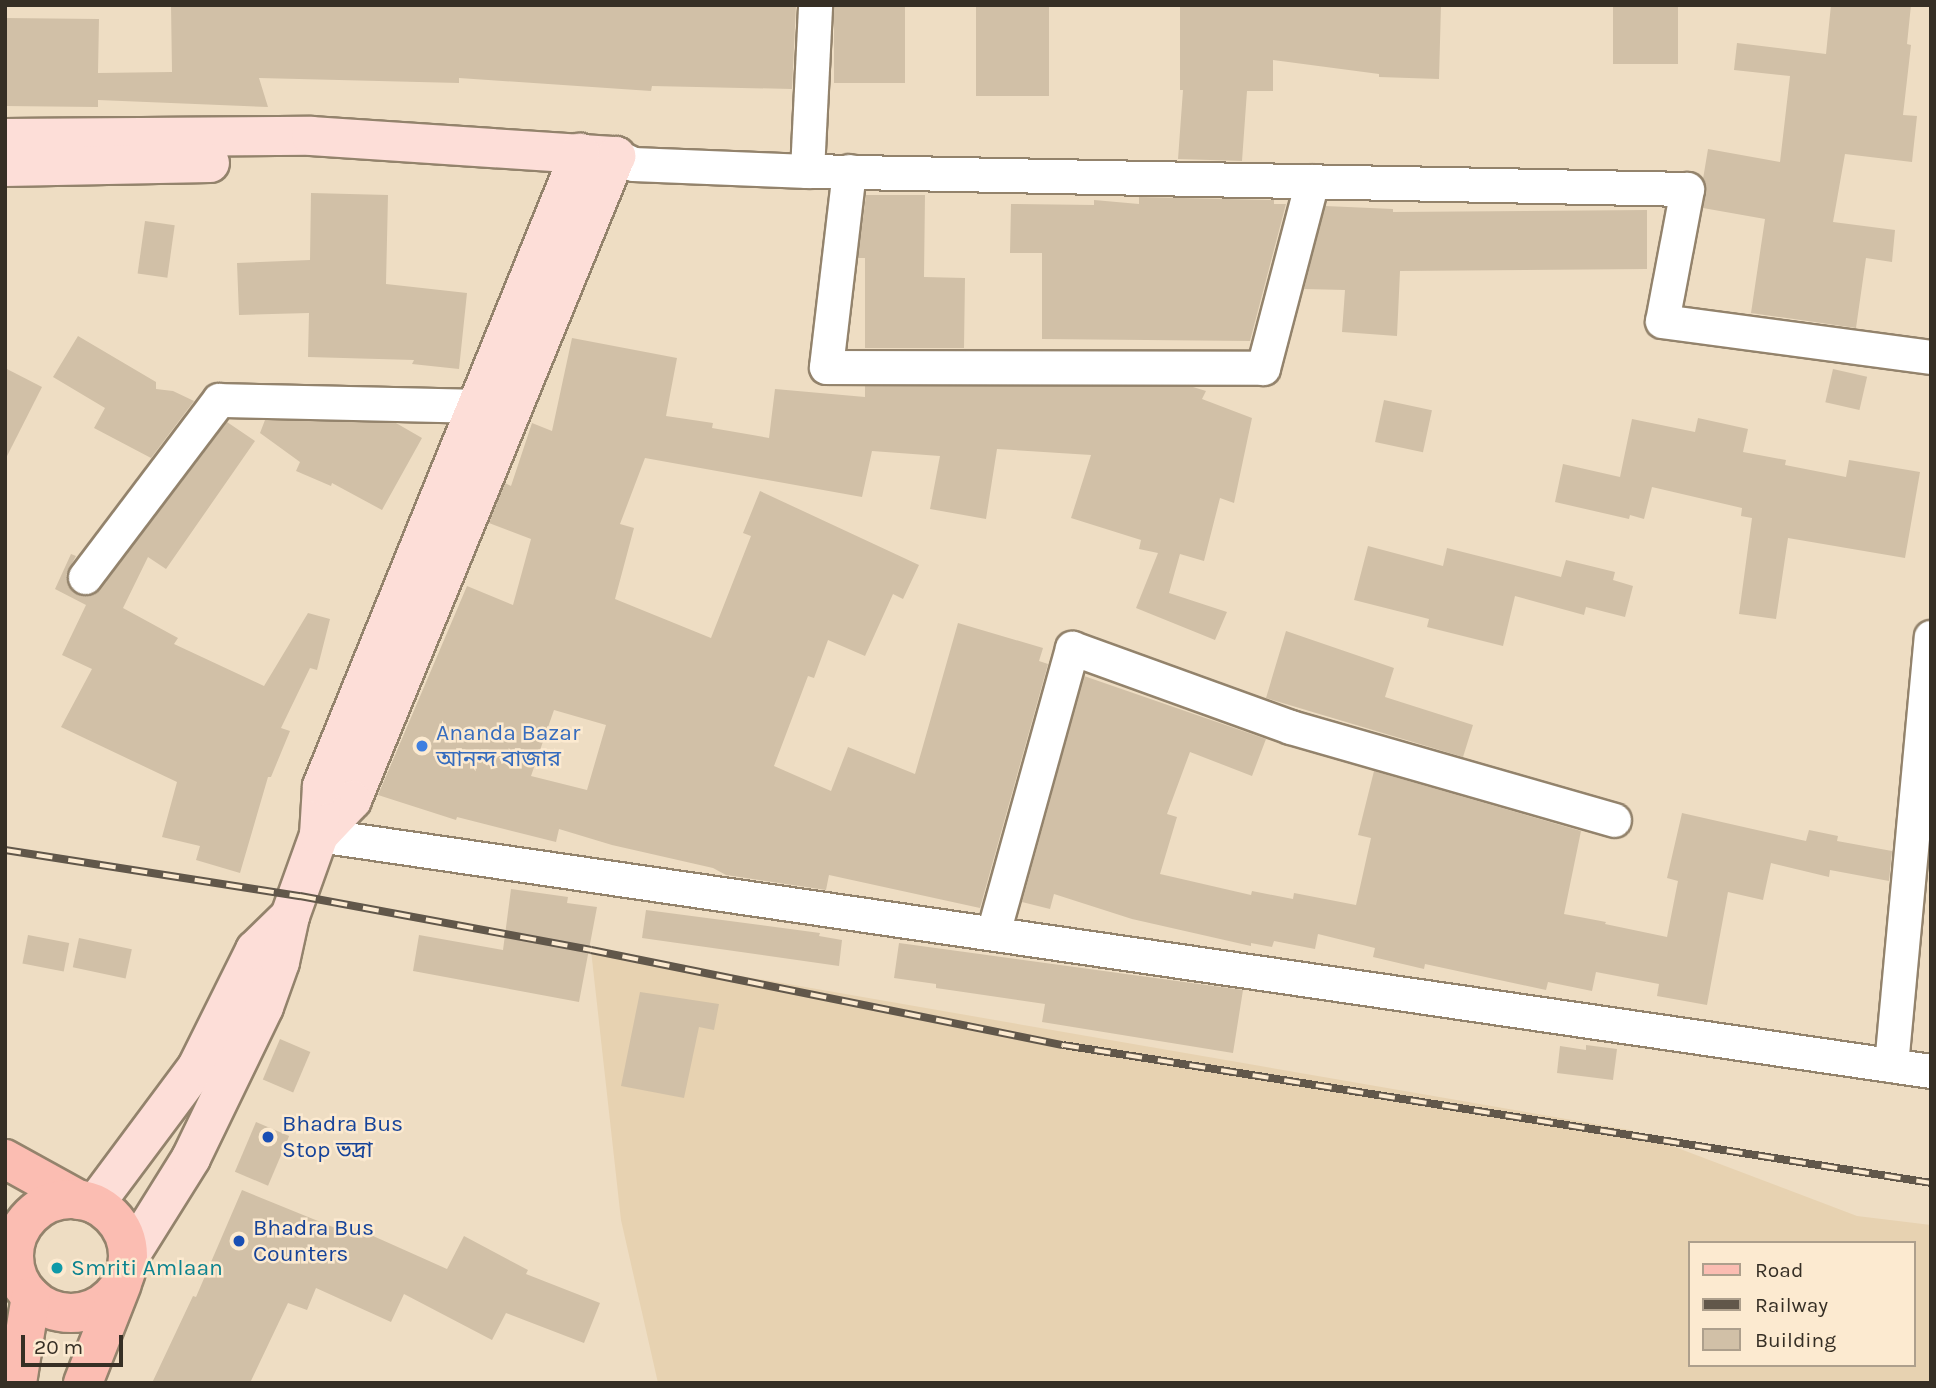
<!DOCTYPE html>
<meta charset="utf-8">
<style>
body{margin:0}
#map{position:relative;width:1936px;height:1388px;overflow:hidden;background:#eeddc3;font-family:Karla,"Noto Sans Bengali",sans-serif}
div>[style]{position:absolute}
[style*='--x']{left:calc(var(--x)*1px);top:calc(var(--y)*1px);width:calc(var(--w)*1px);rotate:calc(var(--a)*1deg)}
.built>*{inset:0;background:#e7d2b1}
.building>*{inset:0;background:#d1c0a7;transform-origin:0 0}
.roads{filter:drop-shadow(2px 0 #93836c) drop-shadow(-2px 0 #93836c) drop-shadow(0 2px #93836c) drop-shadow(0 -2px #93836c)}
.street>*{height:33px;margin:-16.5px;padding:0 16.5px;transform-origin:16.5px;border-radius:16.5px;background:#fff}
.secondary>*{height:38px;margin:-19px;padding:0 19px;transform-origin:19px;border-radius:19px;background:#fdded8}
.primary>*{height:38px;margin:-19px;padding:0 19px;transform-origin:19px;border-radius:19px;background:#fbbdb2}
.primary>.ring{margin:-19px;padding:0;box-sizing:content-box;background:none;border:38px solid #fbbdb2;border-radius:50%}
.rail>*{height:8px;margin-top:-4px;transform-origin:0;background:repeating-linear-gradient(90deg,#fcead0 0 16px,#61574a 0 32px);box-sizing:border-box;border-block:2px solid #61574a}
.dots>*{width:19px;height:19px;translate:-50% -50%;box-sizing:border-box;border:4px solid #fcead0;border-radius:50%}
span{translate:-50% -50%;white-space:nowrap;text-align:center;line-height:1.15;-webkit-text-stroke:5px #fcead0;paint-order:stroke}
.shop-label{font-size:23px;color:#366cbe}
.left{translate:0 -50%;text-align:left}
.transit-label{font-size:23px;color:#164399}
.culture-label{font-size:23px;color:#0d838f}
.frame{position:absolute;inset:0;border:7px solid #362f25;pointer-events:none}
.legend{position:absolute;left:1688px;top:1241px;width:228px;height:126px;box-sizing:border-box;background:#fcead0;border:2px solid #ad9f8c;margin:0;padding:9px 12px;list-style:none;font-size:21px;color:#362f25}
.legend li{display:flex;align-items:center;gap:14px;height:35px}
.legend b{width:35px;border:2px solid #ad9f8c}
.scale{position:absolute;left:21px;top:1335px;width:102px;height:32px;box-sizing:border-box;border:4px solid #362f25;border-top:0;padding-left:9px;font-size:21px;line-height:24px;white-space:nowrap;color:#362f25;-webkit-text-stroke:5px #fcead0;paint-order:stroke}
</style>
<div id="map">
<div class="built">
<i style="clip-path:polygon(evenodd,591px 950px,1630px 1130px,1857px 1216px,1931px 1225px,1931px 1383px,658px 1383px,621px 1220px,591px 950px,1689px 1243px,1913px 1243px,1913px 1365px,1689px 1365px,1689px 1243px)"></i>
</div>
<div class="building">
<i style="clip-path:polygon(171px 5px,796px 5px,792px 89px,652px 86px,651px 91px,459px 78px,459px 83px,259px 78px,268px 107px,98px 100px,98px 107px,5px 106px,5px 18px,99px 19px,98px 73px,172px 72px)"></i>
<i style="left:834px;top:5px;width:71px;height:78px"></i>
<i style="left:976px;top:5px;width:73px;height:91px"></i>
<i style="clip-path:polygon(1180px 5px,1441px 5px,1439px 79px,1379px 77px,1379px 74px,1273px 60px,1273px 91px,1247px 91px,1242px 161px,1178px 159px,1183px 90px,1180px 90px)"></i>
<i style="left:1613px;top:5px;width:65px;height:59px"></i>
<i style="clip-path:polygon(1831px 5px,1911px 5px,1907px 44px,1911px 45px,1903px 115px,1917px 116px,1912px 162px,1845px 154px,1833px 222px,1895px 230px,1892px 262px,1866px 258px,1856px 328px,1751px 313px,1765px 219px,1703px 208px,1706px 192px,1703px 179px,1708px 149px,1780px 162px,1790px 76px,1734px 70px,1737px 43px,1826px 54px)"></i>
<i style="clip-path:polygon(311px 193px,388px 195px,386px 284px,467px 293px,459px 369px,412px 364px,414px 360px,308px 357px,309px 313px,239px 315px,237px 263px,310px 260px)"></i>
<i style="clip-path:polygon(866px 195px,925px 195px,924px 277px,965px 278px,964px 348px,865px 348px,865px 258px,858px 258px)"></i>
<i style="clip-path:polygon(1139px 197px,1274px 200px,1274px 204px,1286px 204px,1250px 341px,1042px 339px,1042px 253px,1010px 253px,1011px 204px,1094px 205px,1094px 200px,1139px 204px)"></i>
<i style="clip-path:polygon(1325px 206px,1393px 209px,1393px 212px,1647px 210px,1647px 269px,1400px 271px,1397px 336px,1342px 332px,1345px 290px,1304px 289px)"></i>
<i style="left:145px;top:221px;width:30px;height:53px;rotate:8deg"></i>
<i style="clip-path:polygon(78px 336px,156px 382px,156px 389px,173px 391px,194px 401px,151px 458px,94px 428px,105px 408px,53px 377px)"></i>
<i style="clip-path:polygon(evenodd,572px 338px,677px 358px,666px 416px,713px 423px,712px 428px,769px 438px,775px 389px,865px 397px,865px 386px,1193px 387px,1206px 391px,1202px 399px,1252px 418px,1234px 503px,1220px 498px,1204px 561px,1180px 554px,1169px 593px,1227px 612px,1215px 640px,1136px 608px,1158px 553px,1139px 549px,1141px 540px,1071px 518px,1091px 455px,997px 449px,986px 519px,930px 509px,940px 456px,872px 451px,862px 497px,645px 458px,620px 524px,634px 528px,615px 599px,711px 638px,751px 536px,743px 533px,760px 491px,919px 565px,903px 599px,893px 594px,865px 656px,828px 640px,814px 678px,808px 676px,774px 766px,831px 791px,848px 747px,915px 774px,958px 623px,1043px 648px,1039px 661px,1048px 664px,980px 908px,829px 875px,826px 890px,726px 875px,713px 868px,612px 845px,559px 829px,556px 842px,457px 817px,456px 820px,378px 795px,467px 586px,513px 605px,531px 539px,489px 523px,505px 483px,511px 486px,532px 423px,552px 431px,572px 338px,554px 710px,606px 725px,587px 790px,531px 776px,554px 710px)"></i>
<i style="clip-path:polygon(5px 368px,42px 387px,5px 460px)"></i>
<i style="left:1833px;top:369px;width:35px;height:34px;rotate:13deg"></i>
<i style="left:1384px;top:400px;width:49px;height:43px;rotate:12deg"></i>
<i style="clip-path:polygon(1698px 418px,1748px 429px,1743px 452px,1786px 460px,1785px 465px,1846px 477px,1849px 460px,1920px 472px,1905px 558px,1788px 538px,1776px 619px,1739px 614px,1752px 518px,1741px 516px,1742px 508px,1652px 487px,1644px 519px,1630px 515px,1629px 519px,1555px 502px,1563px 464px,1620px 477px,1632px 419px,1695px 432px)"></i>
<i style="clip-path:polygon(265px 420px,396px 423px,422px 438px,382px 510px,332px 483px,331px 486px,296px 471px,300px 462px,260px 433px)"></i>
<i style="clip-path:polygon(227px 422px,255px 441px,166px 569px,148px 557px,123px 608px,178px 638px,174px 644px,264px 686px,308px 613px,330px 619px,317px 670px,310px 668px,281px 728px,290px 731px,271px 777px,268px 777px,240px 873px,196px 860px,200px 846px,162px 837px,177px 782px,61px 727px,92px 669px,62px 655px,86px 605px,55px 589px,71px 554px,76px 556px,66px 575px,73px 592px,83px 596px,100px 589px)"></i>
<i style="clip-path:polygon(1368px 546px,1443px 566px,1447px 548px,1561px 577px,1566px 560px,1615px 572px,1613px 580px,1633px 586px,1625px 617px,1586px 607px,1584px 615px,1515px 596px,1503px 646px,1427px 627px,1429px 619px,1354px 600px)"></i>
<i style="clip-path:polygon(1286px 631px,1394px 668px,1385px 697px,1473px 725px,1463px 757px,1266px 698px)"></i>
<i style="clip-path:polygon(1084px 676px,1266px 739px,1252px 776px,1190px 752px,1167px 814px,1177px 817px,1160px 874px,1251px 895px,1252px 891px,1293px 899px,1294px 893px,1356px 905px,1371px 838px,1358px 835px,1374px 771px,1581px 831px,1564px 914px,1606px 922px,1605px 924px,1667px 937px,1678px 881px,1667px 878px,1682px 813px,1806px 841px,1809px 830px,1838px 836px,1837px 841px,1892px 851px,1889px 881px,1830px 870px,1829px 877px,1771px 863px,1763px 900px,1728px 892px,1707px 1005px,1657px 996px,1659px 984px,1596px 972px,1592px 991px,1548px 982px,1546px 990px,1425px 964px,1424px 969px,1373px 957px,1375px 948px,1318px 934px,1315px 949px,1274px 941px,1272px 947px,1251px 943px,1251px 946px,1132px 919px,1054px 894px,1050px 909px,1022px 902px)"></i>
<i style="clip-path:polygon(511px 889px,568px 897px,567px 903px,597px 907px,579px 1002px,413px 971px,419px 935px,503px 950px)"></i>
<i style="clip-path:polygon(646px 910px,820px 933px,819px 936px,842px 940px,839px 966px,642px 938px)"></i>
<i style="left:28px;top:935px;width:42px;height:29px;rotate:11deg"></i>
<i style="left:79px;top:938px;width:54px;height:30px;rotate:12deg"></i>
<i style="clip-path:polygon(899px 943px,1243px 990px,1233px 1053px,1042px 1022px,1045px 1004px,936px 988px,936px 984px,894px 978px)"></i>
<i style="clip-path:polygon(640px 992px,719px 1004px,714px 1030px,699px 1027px,684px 1098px,621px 1086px)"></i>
<i style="left:280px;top:1039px;width:33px;height:44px;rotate:23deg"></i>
<i style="clip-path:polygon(1586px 1045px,1617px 1049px,1613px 1080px,1557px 1073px,1560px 1046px,1586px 1050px)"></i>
<i style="left:256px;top:1122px;width:36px;height:54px;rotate:23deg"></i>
<i style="clip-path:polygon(242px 1190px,350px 1234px,353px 1227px,447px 1269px,464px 1236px,528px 1270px,526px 1274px,600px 1303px,584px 1343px,506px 1313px,492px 1340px,404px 1294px,391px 1322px,316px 1288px,307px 1310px,288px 1303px,250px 1383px,152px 1383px,193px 1296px,196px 1297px)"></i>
</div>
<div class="roads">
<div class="street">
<i style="--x:616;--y:156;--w:19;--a:25"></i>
<i style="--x:633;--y:164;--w:174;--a:2.3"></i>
<i style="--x:807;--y:171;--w:166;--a:-87.2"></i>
<i style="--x:807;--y:171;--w:880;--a:1.17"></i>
<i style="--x:1687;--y:189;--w:134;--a:100.7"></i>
<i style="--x:1662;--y:321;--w:271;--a:7.6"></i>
<i style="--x:849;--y:171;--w:197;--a:96.7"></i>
<i style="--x:826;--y:367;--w:437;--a:0.1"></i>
<i style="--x:1263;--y:368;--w:193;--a:-75.3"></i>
<i style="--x:85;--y:577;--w:222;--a:-52.9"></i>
<i style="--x:219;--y:400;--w:258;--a:1.3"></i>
<i style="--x:319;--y:835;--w:1629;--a:8.33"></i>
<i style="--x:993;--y:933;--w:296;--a:-74.5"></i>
<i style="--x:1072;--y:648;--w:232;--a:19.9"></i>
<i style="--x:1290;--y:727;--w:337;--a:16"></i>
<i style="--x:1891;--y:1065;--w:430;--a:-84.7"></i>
</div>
<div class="secondary">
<i style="--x:5;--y:138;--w:306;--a:-0.4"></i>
<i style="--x:311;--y:136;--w:306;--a:3.8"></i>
<i style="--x:616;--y:156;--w:696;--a:112.29"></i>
<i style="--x:352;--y:800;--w:48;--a:133.3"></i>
<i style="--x:5;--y:167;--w:205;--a:-1.1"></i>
<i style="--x:95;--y:1204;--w:171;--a:-53.3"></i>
<i style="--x:197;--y:1067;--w:131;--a:-63.6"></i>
<i style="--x:255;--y:950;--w:49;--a:-44.2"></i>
<i style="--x:128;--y:1259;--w:119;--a:-58"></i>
<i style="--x:191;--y:1158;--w:168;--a:-64.2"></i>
<i style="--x:264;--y:1007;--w:48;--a:-70.4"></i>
<i style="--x:280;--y:962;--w:47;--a:-77.7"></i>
<i style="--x:290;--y:916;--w:86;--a:-70.3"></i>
<i style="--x:319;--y:835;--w:49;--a:-86.5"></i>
<i style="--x:322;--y:786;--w:684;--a:-67.83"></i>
</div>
<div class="primary">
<i style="--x:5;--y:1159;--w:85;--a:29"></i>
<i class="ring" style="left:14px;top:1199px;width:76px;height:76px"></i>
<i style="--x:17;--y:1383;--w:88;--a:-80.9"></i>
<i style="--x:83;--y:1383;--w:106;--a:-68.5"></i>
</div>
</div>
<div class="rail">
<i style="--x:5;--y:850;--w:299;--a:8.9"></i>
<i style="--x:300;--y:896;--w:296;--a:10.5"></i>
<i style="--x:591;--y:950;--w:481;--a:11.4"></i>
<i style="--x:1063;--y:1045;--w:879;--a:9.03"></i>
</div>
<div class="dots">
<i style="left:422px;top:746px;background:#3f7fe0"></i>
<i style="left:268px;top:1137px;background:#1a4fb4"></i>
<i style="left:239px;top:1241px;background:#1a4fb4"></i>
<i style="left:57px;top:1268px;background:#0f9aa8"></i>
</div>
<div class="shop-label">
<span class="left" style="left:436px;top:746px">Ananda Bazar<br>আনন্দ বাজার</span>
</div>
<div class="transit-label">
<span class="left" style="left:282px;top:1137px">Bhadra Bus<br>Stop ভদ্রা</span>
<span class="left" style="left:253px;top:1241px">Bhadra Bus<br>Counters</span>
</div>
<div class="culture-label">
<span class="left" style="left:71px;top:1268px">Smriti Amlaan</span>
</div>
<div class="frame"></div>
<ul class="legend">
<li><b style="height:9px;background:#fbbdb2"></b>Road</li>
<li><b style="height:9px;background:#61574a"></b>Railway</li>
<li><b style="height:19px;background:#d1c0a7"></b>Building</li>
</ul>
<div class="scale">20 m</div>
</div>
